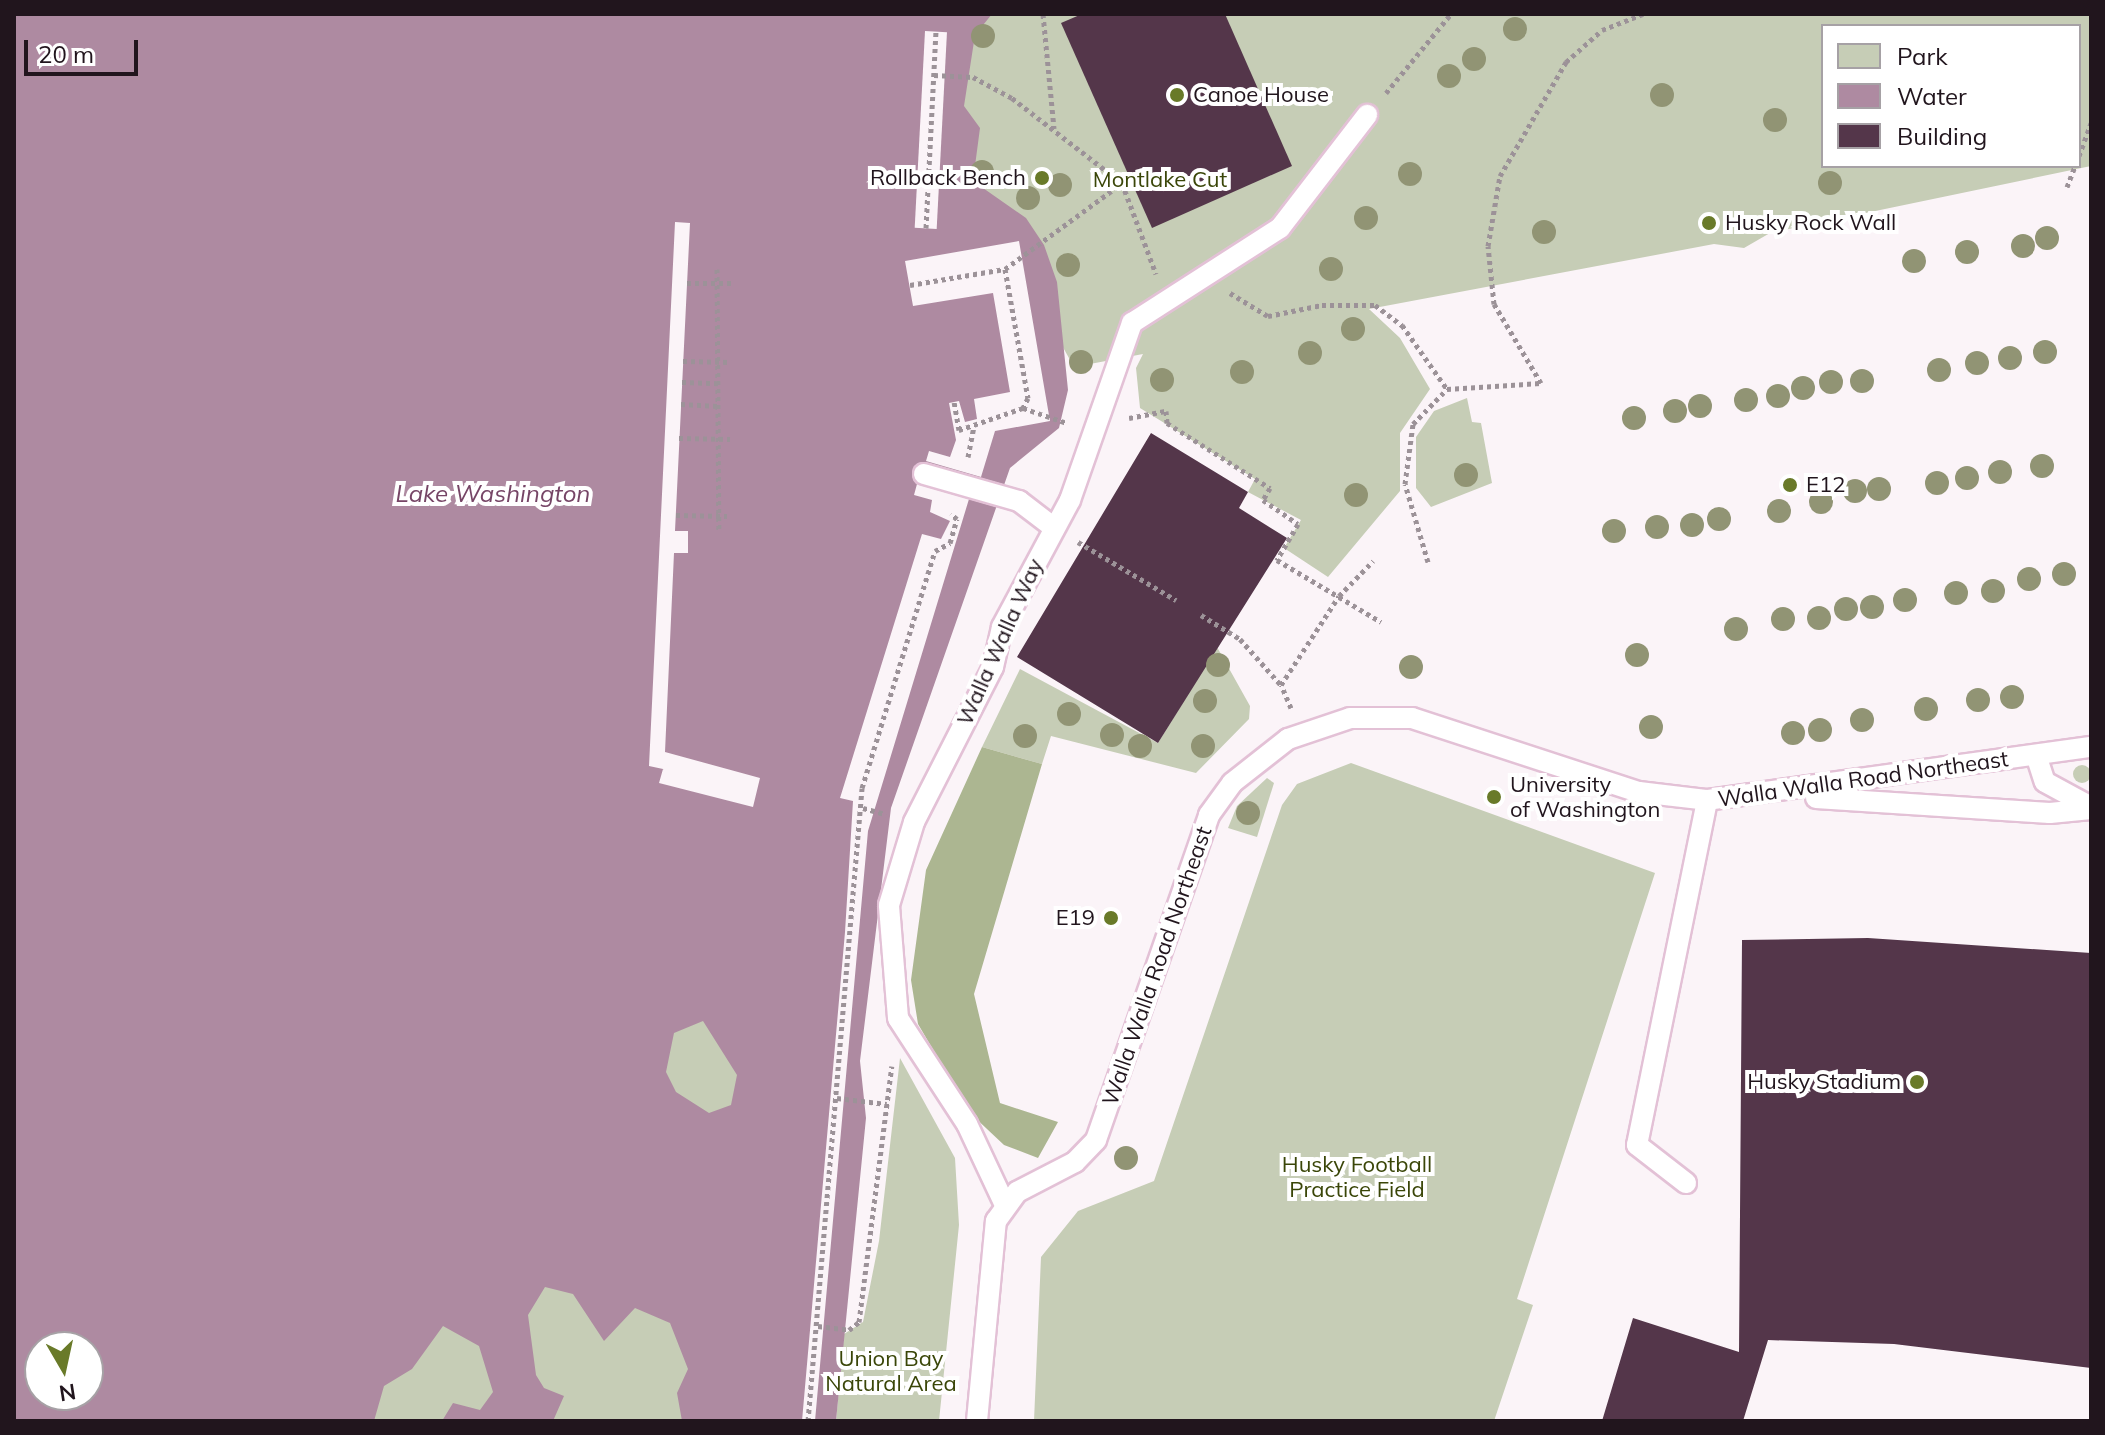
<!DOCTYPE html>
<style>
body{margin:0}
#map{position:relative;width:2105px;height:1435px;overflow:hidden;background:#fbf4f8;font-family:Mulish,sans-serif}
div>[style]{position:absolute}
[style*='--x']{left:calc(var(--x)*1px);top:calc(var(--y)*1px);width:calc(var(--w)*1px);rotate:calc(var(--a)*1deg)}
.green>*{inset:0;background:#c6cdb6}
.round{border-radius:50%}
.forest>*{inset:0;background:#acb691}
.water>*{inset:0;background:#ae8aa1}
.pier>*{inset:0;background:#fbf4f8;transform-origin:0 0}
.building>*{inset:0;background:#54364a}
.path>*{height:5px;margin-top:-2.5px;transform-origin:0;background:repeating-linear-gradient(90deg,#9c9298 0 4px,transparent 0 8px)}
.roads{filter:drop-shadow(2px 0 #e3c1d6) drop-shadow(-2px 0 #e3c1d6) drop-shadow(0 2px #e3c1d6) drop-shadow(0 -2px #e3c1d6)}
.service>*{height:20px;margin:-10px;padding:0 10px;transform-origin:10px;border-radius:10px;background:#fff}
.trees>*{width:24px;height:24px;margin:-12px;border-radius:50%;background:#919474}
.dots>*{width:22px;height:22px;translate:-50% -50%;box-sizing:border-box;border:4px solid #fff;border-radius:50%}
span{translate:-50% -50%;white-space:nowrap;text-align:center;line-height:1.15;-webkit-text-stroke:8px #fff;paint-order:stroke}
.poi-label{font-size:22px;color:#21151d}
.left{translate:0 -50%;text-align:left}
.right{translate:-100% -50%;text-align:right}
.park-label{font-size:22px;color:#3a4608}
.street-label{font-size:22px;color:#21151d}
.water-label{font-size:24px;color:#764566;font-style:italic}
.frame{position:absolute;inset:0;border:16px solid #21151d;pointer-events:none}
.legend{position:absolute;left:1821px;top:24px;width:260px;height:144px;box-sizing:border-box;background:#fff;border:2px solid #a6a1a5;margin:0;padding:10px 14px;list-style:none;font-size:24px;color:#21151d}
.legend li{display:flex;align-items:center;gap:16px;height:40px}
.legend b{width:40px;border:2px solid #a6a1a5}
.north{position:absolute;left:24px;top:1331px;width:80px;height:80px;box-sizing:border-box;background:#fff;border:2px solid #a6a1a5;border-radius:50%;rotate:171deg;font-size:22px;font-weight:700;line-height:32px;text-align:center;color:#21151d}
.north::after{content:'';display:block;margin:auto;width:28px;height:36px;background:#697a29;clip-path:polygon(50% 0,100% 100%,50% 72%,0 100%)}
.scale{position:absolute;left:24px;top:40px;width:114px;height:36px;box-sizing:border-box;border:4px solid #21151d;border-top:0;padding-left:10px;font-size:24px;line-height:28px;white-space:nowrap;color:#21151d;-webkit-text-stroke:6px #fff;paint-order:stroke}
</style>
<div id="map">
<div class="green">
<i style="clip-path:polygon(evenodd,975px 14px,2091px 14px,2091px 166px,1770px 233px,1744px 248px,1714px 244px,1369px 309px,1400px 338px,1430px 389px,1400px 433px,1400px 491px,1328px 577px,1284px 548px,1301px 520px,1248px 492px,1255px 479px,1140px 408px,1136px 368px,1143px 354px,1074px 367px,915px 83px,975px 14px,1823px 26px,2079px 26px,2079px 166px,1823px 166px,1823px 26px)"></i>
<i style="clip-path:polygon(1467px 398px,1472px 422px,1481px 423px,1492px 483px,1431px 507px,1416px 488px,1416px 437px,1434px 411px)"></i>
<i style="clip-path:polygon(1217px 647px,1250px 706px,1249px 719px,1196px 773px,1051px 736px,1042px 764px,982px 747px,1020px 669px,1158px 743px)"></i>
<i style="clip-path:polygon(1351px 763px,1655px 873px,1517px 1299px,1533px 1305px,1494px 1421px,1034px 1421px,1041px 1257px,1078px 1211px,1154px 1181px,1282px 805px,1297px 784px)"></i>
<i class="round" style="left:2073px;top:765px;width:18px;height:18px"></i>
<i style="clip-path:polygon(1267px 778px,1274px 783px,1257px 837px,1228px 828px,1237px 806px)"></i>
<i style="clip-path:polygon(658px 1016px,720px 1020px,741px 1078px,734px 1120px,669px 1107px)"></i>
<i style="clip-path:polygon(900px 1058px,955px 1158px,959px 1225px,939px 1421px,836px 1421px,844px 1334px,863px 1322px,879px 1241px)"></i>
<i style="clip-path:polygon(508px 1259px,693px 1281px,689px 1421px,361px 1421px,373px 1357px)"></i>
</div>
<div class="forest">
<i style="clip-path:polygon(982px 747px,1042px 764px,974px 994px,1000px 1103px,1058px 1122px,1038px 1158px,1004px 1145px,970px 1113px,918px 1024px,911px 980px,926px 870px)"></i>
</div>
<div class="water">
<i style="clip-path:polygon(evenodd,14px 14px,992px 14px,975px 35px,964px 106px,980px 128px,973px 181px,1026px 218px,1044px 245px,1057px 282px,1068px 390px,1059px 428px,1010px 468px,891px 808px,860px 1061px,866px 1118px,836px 1421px,682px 1421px,677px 1393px,688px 1369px,670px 1323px,635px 1308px,604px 1341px,573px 1294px,545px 1287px,528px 1315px,536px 1375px,544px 1388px,564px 1396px,553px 1421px,442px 1421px,453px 1403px,480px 1410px,493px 1392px,479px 1346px,443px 1326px,412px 1369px,384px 1386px,374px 1421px,14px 1421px,14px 14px,703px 1021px,737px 1075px,731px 1105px,709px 1113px,676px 1092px,666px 1072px,674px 1033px,703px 1021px,14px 14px,40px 1347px,88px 1347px,88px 1395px,40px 1395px,40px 1347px)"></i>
</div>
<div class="pier">
<i style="left:925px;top:31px;width:22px;height:197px;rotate:3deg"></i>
<i style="clip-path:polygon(675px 222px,690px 223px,675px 531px,688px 531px,688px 553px,674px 553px,665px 752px,760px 778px,753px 807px,659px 783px,663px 769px,691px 775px,649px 766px)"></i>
<i style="clip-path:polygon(1019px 241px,1050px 421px,995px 431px,981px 477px,926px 461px,929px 451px,950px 457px,956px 440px,949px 403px,959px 401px,965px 422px,977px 419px,974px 399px,1010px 392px,993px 293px,913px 306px,905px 261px)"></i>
<i style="clip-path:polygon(917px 484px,969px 499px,868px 831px,815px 1421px,802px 1421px,845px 932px,853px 801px,840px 798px,922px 534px,941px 539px,950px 521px,930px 512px,932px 500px,914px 495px)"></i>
</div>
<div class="building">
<i style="clip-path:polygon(1082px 14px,1225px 14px,1292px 166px,1152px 228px,1061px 23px)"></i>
<i style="clip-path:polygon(1151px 433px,1248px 492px,1239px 508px,1287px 538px,1158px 743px,1017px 657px)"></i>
<i style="clip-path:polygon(1868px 938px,2091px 953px,2091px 1368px,1894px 1344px,1768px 1340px,1743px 1421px,1602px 1421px,1633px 1318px,1739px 1352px,1742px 940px)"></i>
</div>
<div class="path">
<i style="--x:1043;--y:14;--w:115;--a:84.5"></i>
<i style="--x:934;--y:75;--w:39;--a:3"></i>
<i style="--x:973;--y:77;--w:44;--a:28.3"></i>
<i style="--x:1012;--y:98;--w:139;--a:37.7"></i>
<i style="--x:1122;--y:183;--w:97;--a:69.5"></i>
<i style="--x:1386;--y:93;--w:102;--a:-50.6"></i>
<i style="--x:2079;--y:156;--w:35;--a:-70"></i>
<i style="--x:2067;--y:187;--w:22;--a:-69"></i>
<i style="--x:926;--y:228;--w:196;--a:-87.1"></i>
<i style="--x:717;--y:269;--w:261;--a:89.6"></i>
<i style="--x:1005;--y:269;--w:145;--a:-36.3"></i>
<i style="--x:687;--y:283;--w:46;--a:0"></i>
<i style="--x:910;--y:285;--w:96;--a:-9.6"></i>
<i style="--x:1005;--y:269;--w:131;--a:79.9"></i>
<i style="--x:1028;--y:398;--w:11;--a:117"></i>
<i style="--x:1023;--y:408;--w:68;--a:161"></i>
<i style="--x:959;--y:430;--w:28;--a:-100"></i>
<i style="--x:1230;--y:293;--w:44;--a:31.2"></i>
<i style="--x:1268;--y:316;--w:55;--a:-11.5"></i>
<i style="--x:1322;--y:305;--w:53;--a:0"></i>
<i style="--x:1375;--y:305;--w:34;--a:37"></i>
<i style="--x:1402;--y:325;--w:78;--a:54.9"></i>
<i style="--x:683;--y:361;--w:48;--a:1.2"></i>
<i style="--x:682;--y:382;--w:36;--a:2"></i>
<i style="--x:681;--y:404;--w:37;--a:3"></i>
<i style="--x:1023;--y:408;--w:46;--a:18.8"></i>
<i style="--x:1129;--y:418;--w:38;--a:-11"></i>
<i style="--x:1166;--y:411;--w:12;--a:85"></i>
<i style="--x:1167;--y:423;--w:122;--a:32.3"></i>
<i style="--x:1270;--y:488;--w:14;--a:120"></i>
<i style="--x:1263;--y:500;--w:42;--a:34.4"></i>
<i style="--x:1298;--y:524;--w:42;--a:120.3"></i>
<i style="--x:1277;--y:560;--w:121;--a:30.8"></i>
<i style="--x:679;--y:438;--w:51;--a:1.1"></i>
<i style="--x:968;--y:457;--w:31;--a:-79"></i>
<i style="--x:676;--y:515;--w:51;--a:1.1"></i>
<i style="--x:1078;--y:542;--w:114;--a:30.6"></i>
<i style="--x:1428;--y:562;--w:81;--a:-106.4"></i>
<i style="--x:1405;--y:484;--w:61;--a:-82.4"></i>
<i style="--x:1413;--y:424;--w:49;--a:-45.8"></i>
<i style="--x:1447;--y:389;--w:94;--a:-3.7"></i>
<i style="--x:1541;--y:383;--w:92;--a:-120.7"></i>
<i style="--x:1494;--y:304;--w:58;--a:-95.9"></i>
<i style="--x:1488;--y:246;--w:71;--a:-80.3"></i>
<i style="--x:1500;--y:176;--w:132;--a:-59.9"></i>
<i style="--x:1566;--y:62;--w:48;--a:-41.6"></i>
<i style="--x:1602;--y:30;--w:44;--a:-21.3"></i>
<i style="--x:1201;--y:615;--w:46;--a:31.6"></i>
<i style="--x:1240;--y:639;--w:62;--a:48.3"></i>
<i style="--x:1291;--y:708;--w:25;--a:-113"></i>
<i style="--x:1281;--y:685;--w:106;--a:-56.9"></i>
<i style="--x:1339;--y:596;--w:49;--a:-45.8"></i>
<i style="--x:863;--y:808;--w:24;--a:15"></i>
<i style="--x:837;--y:1098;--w:50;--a:6.8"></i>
<i style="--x:818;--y:1326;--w:31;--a:7"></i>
<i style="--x:849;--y:1330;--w:13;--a:-39"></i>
<i style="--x:859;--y:1322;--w:258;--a:-82.7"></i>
<i style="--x:808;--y:1421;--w:635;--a:-85.12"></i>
<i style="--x:862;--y:788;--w:248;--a:-72.9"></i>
<i style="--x:935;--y:551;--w:17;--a:-28"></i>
<i style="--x:950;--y:543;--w:25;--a:-74"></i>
<i style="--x:957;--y:519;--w:8;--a:-140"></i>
</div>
<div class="roads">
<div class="service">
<i style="--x:924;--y:474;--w:99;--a:15.9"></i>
<i style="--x:1019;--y:501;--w:43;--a:37.4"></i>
<i style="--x:2036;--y:755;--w:28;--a:72"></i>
<i style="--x:2045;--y:782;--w:52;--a:28.5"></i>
<i style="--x:1816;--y:798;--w:234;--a:3.7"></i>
<i style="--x:2050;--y:813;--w:41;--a:-5.6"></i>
<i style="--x:1686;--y:1183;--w:62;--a:-142.2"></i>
<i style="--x:1637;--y:1145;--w:352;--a:-78.5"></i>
<i style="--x:1005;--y:1205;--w:89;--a:-115.1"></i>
<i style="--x:967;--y:1124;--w:126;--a:-123.1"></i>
<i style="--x:898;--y:1018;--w:113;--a:-94.6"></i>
<i style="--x:889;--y:905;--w:87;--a:-73.2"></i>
<i style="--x:914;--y:822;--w:174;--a:-63"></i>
<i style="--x:993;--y:667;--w:41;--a:-77.3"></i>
<i style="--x:1002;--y:627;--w:144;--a:-61.8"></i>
<i style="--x:1070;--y:500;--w:188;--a:-70.7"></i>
<i style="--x:1132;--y:323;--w:176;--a:-32.7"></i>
<i style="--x:1280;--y:228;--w:143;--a:-52.4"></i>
<i style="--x:977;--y:1421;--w:201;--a:-84.6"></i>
<i style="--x:996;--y:1221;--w:36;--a:-54"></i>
<i style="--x:1017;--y:1192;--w:65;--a:-27.3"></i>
<i style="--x:1075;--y:1162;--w:30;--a:-46"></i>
<i style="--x:1096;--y:1140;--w:344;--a:-70.8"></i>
<i style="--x:1209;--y:815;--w:39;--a:-54"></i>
<i style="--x:1232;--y:783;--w:71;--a:-38.2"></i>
<i style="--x:1288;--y:739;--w:65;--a:-18.7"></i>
<i style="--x:1350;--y:718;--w:62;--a:0"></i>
<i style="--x:1412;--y:718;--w:239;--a:18.1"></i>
<i style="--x:1639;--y:792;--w:68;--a:6.7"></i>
<i style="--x:1707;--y:800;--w:388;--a:-7.9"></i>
</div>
</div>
<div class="trees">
<i style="left:1515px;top:29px"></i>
<i style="left:983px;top:36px"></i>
<i style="left:1474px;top:59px"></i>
<i style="left:1449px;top:76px"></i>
<i style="left:1662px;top:95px"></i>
<i style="left:1775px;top:120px"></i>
<i style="left:982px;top:172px"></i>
<i style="left:1410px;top:174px"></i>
<i style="left:1830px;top:183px"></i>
<i style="left:1060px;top:185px"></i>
<i style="left:1028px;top:198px"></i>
<i style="left:1366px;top:218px"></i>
<i style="left:1544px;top:232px"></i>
<i style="left:2047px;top:238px"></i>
<i style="left:2023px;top:246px"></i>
<i style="left:1967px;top:252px"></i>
<i style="left:1914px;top:261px"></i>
<i style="left:1068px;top:265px"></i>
<i style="left:1331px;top:269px"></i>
<i style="left:1353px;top:329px"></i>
<i style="left:2045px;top:352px"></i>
<i style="left:1310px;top:353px"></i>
<i style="left:2010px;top:358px"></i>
<i style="left:1081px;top:362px"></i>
<i style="left:1977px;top:363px"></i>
<i style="left:1939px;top:370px"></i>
<i style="left:1242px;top:372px"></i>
<i style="left:1162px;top:380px"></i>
<i style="left:1862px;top:381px"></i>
<i style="left:1831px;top:382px"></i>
<i style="left:1803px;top:388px"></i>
<i style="left:1778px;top:396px"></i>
<i style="left:1746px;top:400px"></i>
<i style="left:1700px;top:406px"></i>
<i style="left:1675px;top:411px"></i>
<i style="left:1634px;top:418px"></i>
<i style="left:2042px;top:466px"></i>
<i style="left:2000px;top:472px"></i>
<i style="left:1466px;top:475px"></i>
<i style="left:1967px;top:478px"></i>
<i style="left:1937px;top:483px"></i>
<i style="left:1879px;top:489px"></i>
<i style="left:1855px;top:491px"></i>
<i style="left:1356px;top:495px"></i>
<i style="left:1821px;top:502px"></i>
<i style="left:1779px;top:511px"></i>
<i style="left:1719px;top:519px"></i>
<i style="left:1692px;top:525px"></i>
<i style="left:1657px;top:527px"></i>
<i style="left:1614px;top:531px"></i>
<i style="left:2064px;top:574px"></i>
<i style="left:2029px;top:579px"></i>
<i style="left:1993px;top:591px"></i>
<i style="left:1956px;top:593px"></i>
<i style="left:1905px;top:600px"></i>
<i style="left:1872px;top:607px"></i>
<i style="left:1846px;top:609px"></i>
<i style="left:1819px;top:618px"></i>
<i style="left:1783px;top:619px"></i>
<i style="left:1736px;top:629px"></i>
<i style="left:1637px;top:655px"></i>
<i style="left:1218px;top:665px"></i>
<i style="left:1411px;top:667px"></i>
<i style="left:2012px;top:697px"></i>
<i style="left:1978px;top:700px"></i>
<i style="left:1205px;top:701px"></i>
<i style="left:1926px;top:709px"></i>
<i style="left:1069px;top:714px"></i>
<i style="left:1862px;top:720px"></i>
<i style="left:1651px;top:727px"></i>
<i style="left:1820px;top:730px"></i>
<i style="left:1793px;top:733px"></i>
<i style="left:1112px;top:735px"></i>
<i style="left:1025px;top:736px"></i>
<i style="left:1140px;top:746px"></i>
<i style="left:1203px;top:746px"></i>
<i style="left:1248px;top:813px"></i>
<i style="left:1126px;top:1158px"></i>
</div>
<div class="dots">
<i style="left:1177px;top:95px;background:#697a29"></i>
<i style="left:1042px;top:178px;background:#697a29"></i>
<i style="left:1709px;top:223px;background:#697a29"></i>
<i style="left:1790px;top:485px;background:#697a29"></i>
<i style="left:1494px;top:797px;background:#697a29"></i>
<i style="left:1111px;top:918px;background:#697a29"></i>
<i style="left:1917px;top:1082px;background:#697a29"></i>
</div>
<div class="poi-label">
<span class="left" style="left:1193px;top:95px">Canoe House</span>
<span class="right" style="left:1026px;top:178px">Rollback Bench</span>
<span class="left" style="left:1725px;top:223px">Husky Rock Wall</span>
<span class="left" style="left:1806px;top:485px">E12</span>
<span class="left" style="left:1510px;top:797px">University<br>of Washington</span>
<span class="right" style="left:1095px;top:918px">E19</span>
<span class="right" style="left:1901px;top:1082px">Husky Stadium</span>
</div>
<div class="park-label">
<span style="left:1160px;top:180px">Montlake Cut</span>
<span style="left:1357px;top:1177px">Husky Football<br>Practice Field</span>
<span style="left:891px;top:1371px">Union Bay<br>Natural Area</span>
</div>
<div class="street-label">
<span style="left:1000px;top:642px;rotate:-66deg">Walla Walla Way</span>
<span style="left:1863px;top:779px;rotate:-8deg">Walla Walla Road Northeast</span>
<span style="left:1157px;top:966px;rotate:-71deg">Walla Walla Road Northeast</span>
</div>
<div class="water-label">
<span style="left:493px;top:494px">Lake Washington</span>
</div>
<div class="frame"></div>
<ul class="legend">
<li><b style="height:22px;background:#c6cdb6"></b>Park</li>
<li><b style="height:22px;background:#ae8aa1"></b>Water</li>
<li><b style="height:22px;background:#54364a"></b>Building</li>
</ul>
<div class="north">N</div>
<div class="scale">20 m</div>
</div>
